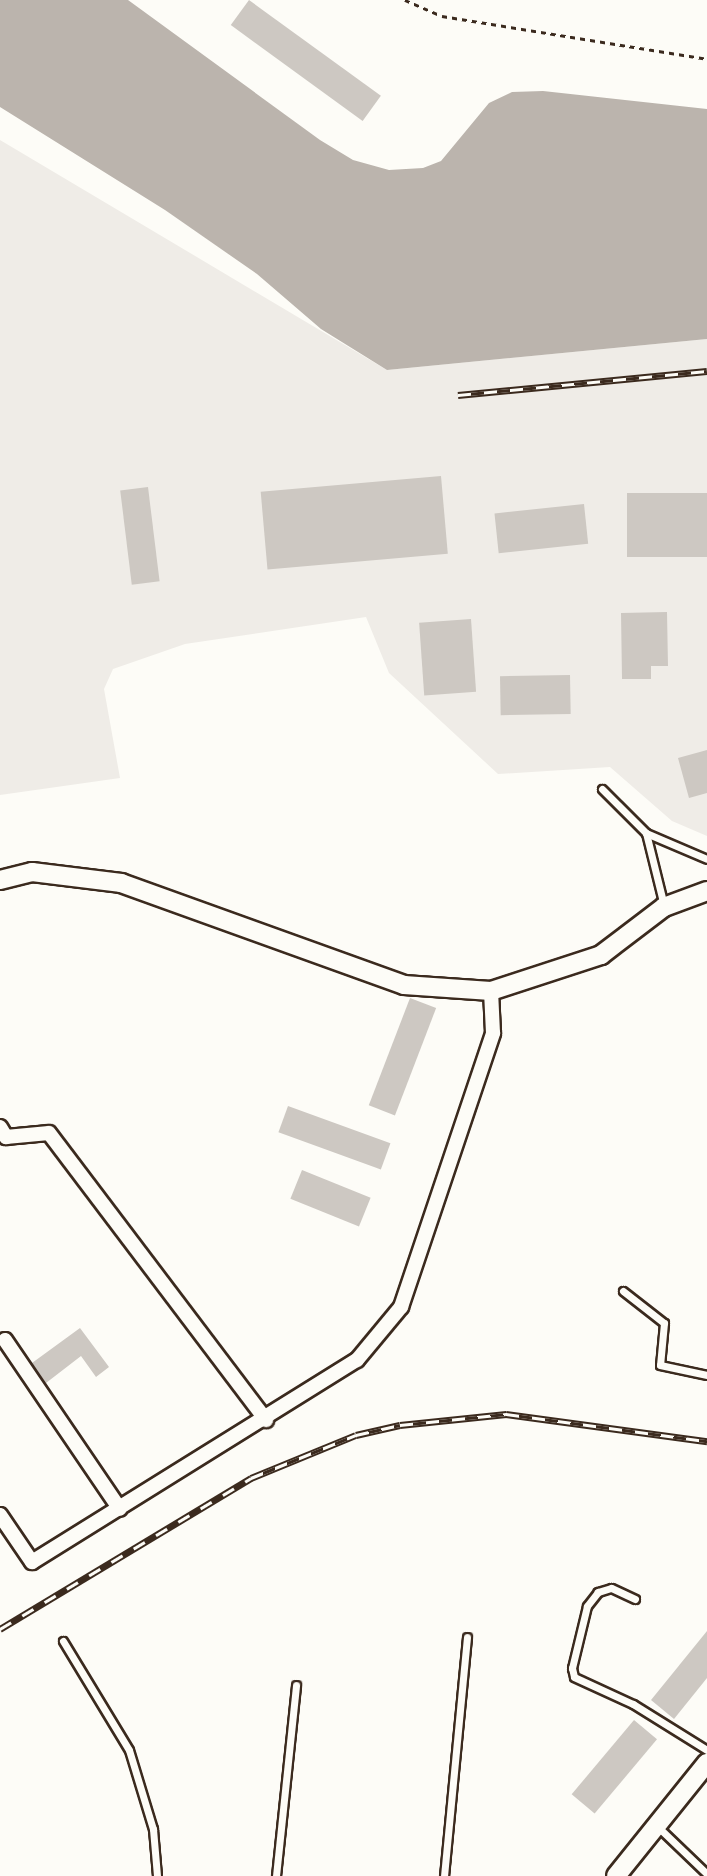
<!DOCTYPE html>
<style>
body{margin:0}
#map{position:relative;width:707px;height:1876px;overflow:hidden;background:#fdfcf7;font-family:"Comic Neue",sans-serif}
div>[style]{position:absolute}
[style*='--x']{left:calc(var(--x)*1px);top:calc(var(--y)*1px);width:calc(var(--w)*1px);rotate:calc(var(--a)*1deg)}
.built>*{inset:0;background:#efece7}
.water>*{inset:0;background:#bbb4ad}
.building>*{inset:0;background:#cdc8c2;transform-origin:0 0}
.path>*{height:2.5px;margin-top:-1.25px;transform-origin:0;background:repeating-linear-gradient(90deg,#3b2a1e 0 5px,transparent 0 10px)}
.roads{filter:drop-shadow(2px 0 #3b2a1e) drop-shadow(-2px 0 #3b2a1e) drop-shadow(0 2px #3b2a1e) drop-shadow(0 -2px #3b2a1e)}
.service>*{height:7px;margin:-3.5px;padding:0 3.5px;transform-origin:3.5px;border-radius:3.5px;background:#fdfcf7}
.minor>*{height:14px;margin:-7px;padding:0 7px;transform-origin:7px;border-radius:7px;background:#fdfcf7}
.tertiary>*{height:18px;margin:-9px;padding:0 9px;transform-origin:9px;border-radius:9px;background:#fdfcf7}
.rail>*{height:7px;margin-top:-3.5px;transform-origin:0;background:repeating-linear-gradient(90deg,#fdfcf7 0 13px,#3b2a1e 0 26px);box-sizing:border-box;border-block:2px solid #3b2a1e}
span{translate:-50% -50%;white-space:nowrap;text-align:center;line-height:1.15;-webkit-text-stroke:7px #fdfcf7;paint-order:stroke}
</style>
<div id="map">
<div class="built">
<i style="clip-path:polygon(0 140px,387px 370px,707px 339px,707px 836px,672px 821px,610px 767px,498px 774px,389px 673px,366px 617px,185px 644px,113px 669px,104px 689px,120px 778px,0 795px)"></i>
</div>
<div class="water">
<i style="clip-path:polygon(0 0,128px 0,320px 140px,353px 160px,389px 170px,423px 168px,441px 161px,489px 103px,512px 92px,543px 91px,707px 109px,707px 339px,387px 370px,321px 329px,257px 274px,165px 210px,0 107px)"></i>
</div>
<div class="building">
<i style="left:249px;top:0;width:163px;height:31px;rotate:36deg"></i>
<i style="left:441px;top:476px;width:78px;height:181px;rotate:85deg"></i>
<i style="left:148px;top:487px;width:95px;height:28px;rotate:83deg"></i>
<i style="left:707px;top:493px;width:64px;height:80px;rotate:90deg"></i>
<i style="left:584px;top:504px;width:40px;height:90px;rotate:84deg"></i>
<i style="clip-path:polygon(667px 612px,668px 666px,651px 666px,651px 679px,622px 679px,621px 613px)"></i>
<i style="left:471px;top:619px;width:73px;height:52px;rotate:86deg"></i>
<i style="left:570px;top:675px;width:39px;height:70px;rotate:89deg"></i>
<i style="clip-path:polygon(707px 750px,707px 793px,689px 798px,678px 758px)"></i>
<i style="left:410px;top:998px;width:28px;height:115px;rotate:21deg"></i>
<i style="left:288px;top:1106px;width:109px;height:28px;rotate:20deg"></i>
<i style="left:302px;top:1170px;width:74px;height:31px;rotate:22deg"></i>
<i style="clip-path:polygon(80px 1328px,109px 1367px,96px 1377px,81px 1356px,46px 1383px,32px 1363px)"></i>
<i style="clip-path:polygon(707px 1631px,707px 1678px,674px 1719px,651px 1700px)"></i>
<i style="left:634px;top:1720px;width:30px;height:97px;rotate:40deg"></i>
</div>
<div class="path">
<i style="--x:405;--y:0;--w:40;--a:23.4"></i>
<i style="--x:442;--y:16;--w:268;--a:9.2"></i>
</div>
<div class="roads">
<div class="service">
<i style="--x:602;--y:789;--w:62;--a:45"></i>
<i style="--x:646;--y:833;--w:66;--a:23.1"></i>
<i style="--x:646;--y:833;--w:75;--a:76.1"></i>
<i style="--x:623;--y:1291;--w:52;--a:38"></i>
<i style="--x:664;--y:1323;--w:42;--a:95.4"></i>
<i style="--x:660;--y:1365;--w:48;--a:12"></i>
<i style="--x:635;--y:1599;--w:26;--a:-155"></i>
<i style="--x:611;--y:1588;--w:14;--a:163"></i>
<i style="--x:598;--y:1592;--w:18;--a:128"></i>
<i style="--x:587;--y:1606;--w:64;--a:103.6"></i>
<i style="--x:572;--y:1668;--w:9;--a:77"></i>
<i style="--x:574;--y:1677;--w:65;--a:24.6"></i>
<i style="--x:633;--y:1704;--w:87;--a:31.9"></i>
<i style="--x:63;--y:1641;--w:127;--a:58.8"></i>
<i style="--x:129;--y:1750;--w:83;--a:73.1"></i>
<i style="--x:153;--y:1829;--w:47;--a:85.1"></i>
<i style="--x:657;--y:1826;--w:69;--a:43.8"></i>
<i style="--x:276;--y:1876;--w:192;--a:-84"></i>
<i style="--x:444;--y:1876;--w:240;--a:-84.5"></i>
</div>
<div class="minor">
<i style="--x:0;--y:1127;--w:12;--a:59"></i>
<i style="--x:6;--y:1137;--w:43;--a:-5.3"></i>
<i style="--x:49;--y:1133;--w:360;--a:52.9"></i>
<i style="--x:5;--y:1340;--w:204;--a:55.8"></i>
<i style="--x:0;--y:1515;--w:57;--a:55.8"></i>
<i style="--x:32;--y:1562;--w:383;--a:-31.9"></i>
<i style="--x:357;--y:1360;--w:69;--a:-50.3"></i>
<i style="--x:401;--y:1307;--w:289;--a:-71.4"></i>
<i style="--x:493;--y:1033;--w:42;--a:-92.7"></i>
</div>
<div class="tertiary">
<i style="--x:0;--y:880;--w:33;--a:-14"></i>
<i style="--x:32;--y:872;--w:90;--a:7"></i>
<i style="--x:121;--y:883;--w:301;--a:19.8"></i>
<i style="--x:404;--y:985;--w:87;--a:3.9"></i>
<i style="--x:491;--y:991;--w:116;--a:-18.1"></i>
<i style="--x:601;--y:955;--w:79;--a:-37.3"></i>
<i style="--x:664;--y:907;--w:46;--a:-20.4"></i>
<i style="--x:616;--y:1876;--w:145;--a:-51.2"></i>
</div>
</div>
<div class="rail">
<i style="--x:458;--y:395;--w:250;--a:-5.5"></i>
<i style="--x:0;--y:1629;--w:293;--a:-31"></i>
<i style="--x:251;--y:1478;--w:113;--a:-22.3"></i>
<i style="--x:356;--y:1435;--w:45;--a:-12.8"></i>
<i style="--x:400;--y:1425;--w:107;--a:-5.9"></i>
<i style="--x:506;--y:1414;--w:203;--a:7.7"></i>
</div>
</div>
